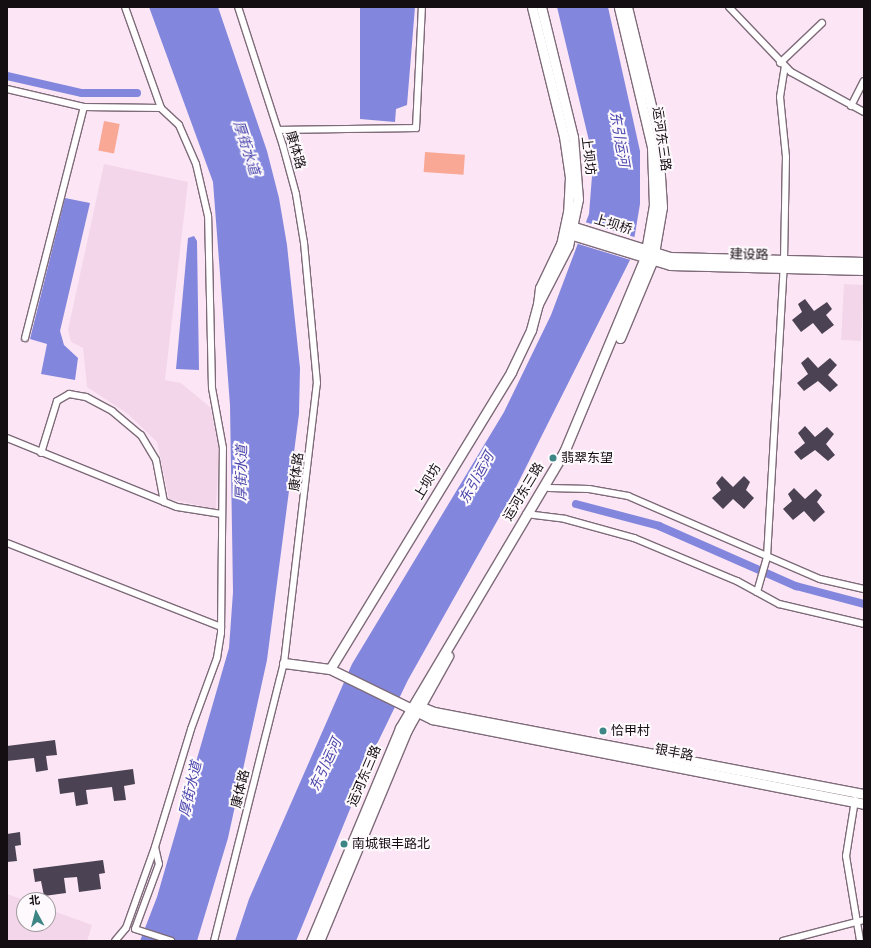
<!DOCTYPE html>
<meta charset="utf-8">
<style>
body{margin:0}
#map{position:relative;width:871px;height:948px;overflow:hidden;background:#fce6f5;font-family:"Nunito Sans","Noto Sans SC",sans-serif}
div>[style]{position:absolute}
[style*='--x']{left:calc(var(--x)*1px);top:calc(var(--y)*1px);width:calc(var(--w)*1px);rotate:calc(var(--a)*1deg)}
.built>*{inset:0;background:#f3d6ea;transform-origin:0 0}
.green>*{inset:0;background:#f9a896;transform-origin:0 0}
.water>*{inset:0;background:#8287dd}
.pier>*{inset:0;background:#fce6f5;transform-origin:0 0}
.canal>*{height:8px;margin:-4px;padding:0 4px;transform-origin:4px;border-radius:4px;background:#8287dd}
.building>*{inset:0;background:#4b4253}
.roads{filter:drop-shadow(1px 0 #7e6b79) drop-shadow(-1px 0 #7e6b79) drop-shadow(0 1px #7e6b79) drop-shadow(0 -1px #7e6b79)}
.street>*{height:6px;margin:-3px;padding:0 3px;transform-origin:3px;border-radius:3px;background:#fff}
.secondary>*{height:9px;margin:-4.5px;padding:0 4.5px;transform-origin:4.5px;border-radius:4.5px;background:#fff}
.dots>*{width:11px;height:11px;translate:-50% -50%;box-sizing:border-box;border:2px solid #fdf9fc;border-radius:50%}
span{translate:-50% -50%;white-space:nowrap;text-align:center;line-height:1.15;-webkit-text-stroke:4px #fdf9fc;paint-order:stroke}
.street-label{font-size:13px;color:#140d12}
.poi-label{font-size:13px;color:#140d12}
.left{translate:0 -50%;text-align:left}
.water-label{font-size:14px;color:#4a46ac;font-style:italic}
.frame{position:absolute;inset:0;border:8px solid #140d12;pointer-events:none}
.north{position:absolute;left:16px;top:892px;width:40px;height:40px;box-sizing:border-box;background:#fdf9fc;border:1px solid #a09b9e;border-radius:50%;rotate:353deg;font-size:11px;font-weight:700;line-height:16px;text-align:center;color:#140d12}
.north::after{content:'';display:block;margin:auto;width:14px;height:18px;background:#3e8686;clip-path:polygon(50% 0,100% 100%,50% 72%,0 100%)}
</style>
<div id="map">
<div class="built">
<i style="clip-path:polygon(104px 164px,188px 182px,165px 380px,181px 383px,210px 407px,219px 447px,216px 509px,169px 499px,157px 442px,128px 414px,87px 387px,83px 348px,71px 342px,68px 330px)"></i>
<i style="left:844px;top:284px;width:20px;height:56px;rotate:3deg"></i>
<i style="clip-path:polygon(7px 894px,24px 900px,24px 924px,48px 924px,48px 909px,92px 925px,87px 941px,7px 941px)"></i>
</div>
<div class="green">
<i style="left:104px;top:121px;width:16px;height:30px;rotate:11deg"></i>
<i style="left:425px;top:152px;width:40px;height:20px;rotate:4deg"></i>
</div>
<div class="water">
<i style="clip-path:polygon(149px 7px,218px 7px,267px 151px,279px 198px,287px 245px,300px 368px,299px 414px,267px 660px,228px 838px,197px 941px,140px 941px,157px 897px,229px 648px,233px 592px,230px 405px,213px 182px)"></i>
<i style="clip-path:polygon(360px 7px,415px 7px,407px 105px,396px 109px,395px 122px,360px 119px)"></i>
<i style="clip-path:polygon(557px 7px,608px 7px,640px 151px,640px 204px,631px 258px,514px 491px,408px 680px,375px 748px,296px 941px,235px 941px,249px 899px,352px 664px,504px 412px,551px 315px,589px 214px,592px 176px,590px 145px)"></i>
<i style="clip-path:polygon(65px 198px,90px 203px,60px 331px,64px 345px,78px 358px,75px 380px,41px 374px,47px 344px,30px 339px)"></i>
<i style="clip-path:polygon(194px 236px,197px 241px,199px 370px,176px 369px,188px 238px)"></i>
</div>
<div class="pier">
<i style="left:585px;top:222px;width:54px;height:23px;rotate:17deg"></i>
</div>
<div class="canal">
<i style="--x:7;--y:76;--w:77;--a:12.8"></i>
<i style="--x:82;--y:93;--w:55;--a:0"></i>
<i style="--x:576;--y:504;--w:86;--a:14.8"></i>
<i style="--x:659;--y:526;--w:150;--a:23.7"></i>
<i style="--x:796;--y:586;--w:70;--a:14.8"></i>
</div>
<div class="building">
<i style="clip-path:polygon(805px 299px,814px 311px,827px 302px,832px 309px,826px 315px,834px 325px,822px 334px,813px 323px,801px 332px,792px 320px,802px 312px,798px 304px)"></i>
<i style="clip-path:polygon(808px 357px,818px 368px,830px 358px,837px 365px,828px 375px,838px 385px,830px 392px,818px 381px,804px 391px,797px 383px,808px 374px,801px 363px)"></i>
<i style="clip-path:polygon(805px 426px,815px 437px,827px 427px,834px 434px,826px 444px,835px 455px,828px 461px,815px 450px,801px 460px,794px 452px,805px 443px,798px 433px)"></i>
<i style="clip-path:polygon(722px 476px,733px 487px,744px 476px,750px 482px,746px 490px,754px 498px,744px 509px,733px 499px,723px 509px,712px 498px,721px 490px,716px 483px)"></i>
<i style="clip-path:polygon(794px 488px,805px 499px,816px 489px,822px 495px,817px 502px,825px 512px,814px 522px,804px 511px,793px 520px,783px 509px,792px 501px,788px 494px)"></i>
<i style="clip-path:polygon(55px 740px,57px 755px,46px 756px,48px 770px,36px 772px,34px 758px,7px 761px,7px 746px)"></i>
<i style="clip-path:polygon(133px 769px,135px 784px,124px 786px,126px 800px,114px 801px,112px 787px,86px 790px,88px 804px,76px 806px,74px 792px,60px 794px,58px 779px)"></i>
<i style="clip-path:polygon(20px 832px,21px 845px,15px 846px,17px 861px,7px 862px,7px 834px)"></i>
<i style="clip-path:polygon(103px 860px,105px 873px,99px 874px,101px 889px,79px 892px,77px 877px,64px 878px,66px 893px,44px 896px,41px 881px,35px 882px,33px 869px)"></i>
</div>
<div class="roads">
<div class="street">
<i style="--x:729;--y:7;--w:90;--a:46.4"></i>
<i style="--x:791;--y:72;--w:83;--a:28.7"></i>
<i style="--x:780;--y:63;--w:58;--a:-43.6"></i>
<i style="--x:7;--y:89;--w:79;--a:13.2"></i>
<i style="--x:84;--y:107;--w:77;--a:0.7"></i>
<i style="--x:851;--y:106;--w:28;--a:-63"></i>
<i style="--x:278;--y:130;--w:138;--a:-0.8"></i>
<i style="--x:416;--y:128;--w:121;--a:-87.2"></i>
<i style="--x:25;--y:338;--w:238;--a:-75.7"></i>
<i style="--x:7;--y:438;--w:183;--a:22.1"></i>
<i style="--x:177;--y:507;--w:45;--a:9"></i>
<i style="--x:41;--y:453;--w:54;--a:-72.9"></i>
<i style="--x:57;--y:401;--w:14;--a:-30"></i>
<i style="--x:69;--y:394;--w:17;--a:10"></i>
<i style="--x:86;--y:397;--w:30;--a:28"></i>
<i style="--x:112;--y:411;--w:38;--a:40"></i>
<i style="--x:141;--y:435;--w:29;--a:59"></i>
<i style="--x:156;--y:460;--w:43;--a:79.2"></i>
<i style="--x:549;--y:488;--w:40;--a:1.4"></i>
<i style="--x:589;--y:489;--w:40;--a:10"></i>
<i style="--x:628;--y:496;--w:209;--a:23.4"></i>
<i style="--x:820;--y:579;--w:45;--a:12.8"></i>
<i style="--x:526;--y:514;--w:39;--a:7"></i>
<i style="--x:565;--y:519;--w:72;--a:15.4"></i>
<i style="--x:634;--y:538;--w:112;--a:22.7"></i>
<i style="--x:737;--y:581;--w:48;--a:28.7"></i>
<i style="--x:779;--y:604;--w:87;--a:13.2"></i>
<i style="--x:7;--y:543;--w:230;--a:21.4"></i>
<i style="--x:757;--y:592;--w:36;--a:-74"></i>
<i style="--x:767;--y:557;--w:297;--a:-86.7"></i>
<i style="--x:784;--y:260;--w:103;--a:-88.9"></i>
<i style="--x:786;--y:157;--w:60;--a:-95.7"></i>
<i style="--x:780;--y:97;--w:30;--a:-81"></i>
<i style="--x:855;--y:800;--w:57;--a:99.1"></i>
<i style="--x:846;--y:856;--w:86;--a:80.6"></i>
<i style="--x:155;--y:847;--w:17;--a:77"></i>
<i style="--x:159;--y:864;--w:69;--a:110.3"></i>
<i style="--x:135;--y:929;--w:38;--a:18"></i>
<i style="--x:115;--y:941;--w:17;--a:-50"></i>
<i style="--x:126;--y:928;--w:86;--a:-70.3"></i>
<i style="--x:155;--y:847;--w:123;--a:-73"></i>
<i style="--x:191;--y:729;--w:76;--a:-69.9"></i>
<i style="--x:217;--y:658;--w:25;--a:-81"></i>
<i style="--x:221;--y:633;--w:185;--a:-89.4"></i>
<i style="--x:223;--y:448;--w:61;--a:-100.4"></i>
<i style="--x:212;--y:388;--w:172;--a:-91.3"></i>
<i style="--x:208;--y:216;--w:53;--a:-103"></i>
<i style="--x:196;--y:164;--w:43;--a:-113.6"></i>
<i style="--x:179;--y:125;--w:25;--a:-137"></i>
<i style="--x:161;--y:108;--w:107;--a:-109.6"></i>
<i style="--x:214;--y:941;--w:287;--a:-75.9"></i>
<i style="--x:284;--y:663;--w:282;--a:-83.3"></i>
<i style="--x:317;--y:383;--w:141;--a:-95.3"></i>
<i style="--x:304;--y:243;--w:50;--a:-99.3"></i>
<i style="--x:296;--y:194;--w:50;--a:-105.2"></i>
<i style="--x:283;--y:146;--w:146;--a:-107.9"></i>
<i style="--x:783;--y:941;--w:84;--a:-14.5"></i>
</div>
<div class="secondary">
<i style="--x:532;--y:7;--w:133;--a:76.1"></i>
<i style="--x:564;--y:136;--w:41;--a:81.7"></i>
<i style="--x:570;--y:177;--w:35;--a:93"></i>
<i style="--x:568;--y:212;--w:33;--a:102"></i>
<i style="--x:561;--y:244;--w:49;--a:115.5"></i>
<i style="--x:540;--y:288;--w:16;--a:97"></i>
<i style="--x:538;--y:304;--w:65;--a:-62.7"></i>
<i style="--x:568;--y:246;--w:48;--a:-78"></i>
<i style="--x:578;--y:199;--w:62;--a:-94.6"></i>
<i style="--x:573;--y:137;--w:134;--a:-103.8"></i>
<i style="--x:568;--y:225;--w:107;--a:17.4"></i>
<i style="--x:670;--y:257;--w:194;--a:1.5"></i>
<i style="--x:566;--y:233;--w:109;--a:17.1"></i>
<i style="--x:670;--y:265;--w:194;--a:1.5"></i>
<i style="--x:620;--y:338;--w:86;--a:-67.3"></i>
<i style="--x:653;--y:259;--w:53;--a:-80.2"></i>
<i style="--x:662;--y:207;--w:77;--a:-93.7"></i>
<i style="--x:657;--y:130;--w:127;--a:-103.7"></i>
<i style="--x:284;--y:663;--w:46;--a:7.4"></i>
<i style="--x:330;--y:669;--w:114;--a:26.1"></i>
<i style="--x:432;--y:719;--w:440;--a:11.1"></i>
<i style="--x:330;--y:669;--w:348;--a:-58.6"></i>
<i style="--x:511;--y:372;--w:47;--a:-64.5"></i>
<i style="--x:531;--y:330;--w:27;--a:-75"></i>
<i style="--x:419;--y:706;--w:16;--a:22"></i>
<i style="--x:434;--y:712;--w:438;--a:10.8"></i>
<i style="--x:311;--y:941;--w:231;--a:-67.3"></i>
<i style="--x:400;--y:728;--w:321;--a:-59.3"></i>
<i style="--x:564;--y:452;--w:211;--a:-67.4"></i>
<i style="--x:645;--y:257;--w:53;--a:-80.2"></i>
<i style="--x:654;--y:205;--w:58;--a:-92"></i>
<i style="--x:652;--y:147;--w:144;--a:-103.3"></i>
<i style="--x:319;--y:941;--w:229;--a:-67.4"></i>
<i style="--x:407;--y:730;--w:85;--a:-61"></i>
</div>
</div>
<div class="dots">
<i style="left:553px;top:458px;background:#3e8686"></i>
<i style="left:603px;top:731px;background:#3e8686"></i>
<i style="left:344px;top:844px;background:#3e8686"></i>
</div>
<div class="street-label">
<span style="left:661px;top:139px;rotate:82deg">运河东三路</span>
<span style="left:295px;top:150px;rotate:74deg">康体路</span>
<span style="left:588px;top:156px;rotate:83deg">上坝坊</span>
<span style="left:613px;top:225px;rotate:17deg">上坝桥</span>
<span style="left:749px;top:255px;rotate:1deg">建设路</span>
<span style="left:297px;top:472px;rotate:-83deg">康体路</span>
<span style="left:428px;top:482px;rotate:-59deg">上坝坊</span>
<span style="left:524px;top:492px;rotate:-59deg">运河东三路</span>
<span style="left:674px;top:753px;rotate:11deg">银丰路</span>
<span style="left:365px;top:776px;rotate:-67deg">运河东三路</span>
<span style="left:241px;top:789px;rotate:-76deg">康体路</span>
</div>
<div class="poi-label">
<span class="left" style="left:561px;top:458px">翡翠东望</span>
<span class="left" style="left:611px;top:731px">恰甲村</span>
<span class="left" style="left:352px;top:844px">南城银丰路北</span>
</div>
<div class="water-label">
<span style="left:619px;top:139px;rotate:80deg">东引运河</span>
<span style="left:246px;top:148px;rotate:72deg">厚街水道</span>
<span style="left:242px;top:473px;rotate:-89deg">厚街水道</span>
<span style="left:477px;top:478px;rotate:-61deg">东引运河</span>
<span style="left:326px;top:765px;rotate:-65deg">东引运河</span>
<span style="left:191px;top:789px;rotate:-77deg">厚街水道</span>
</div>
<div class="frame"></div>
<div class="north">北</div>
</div>
